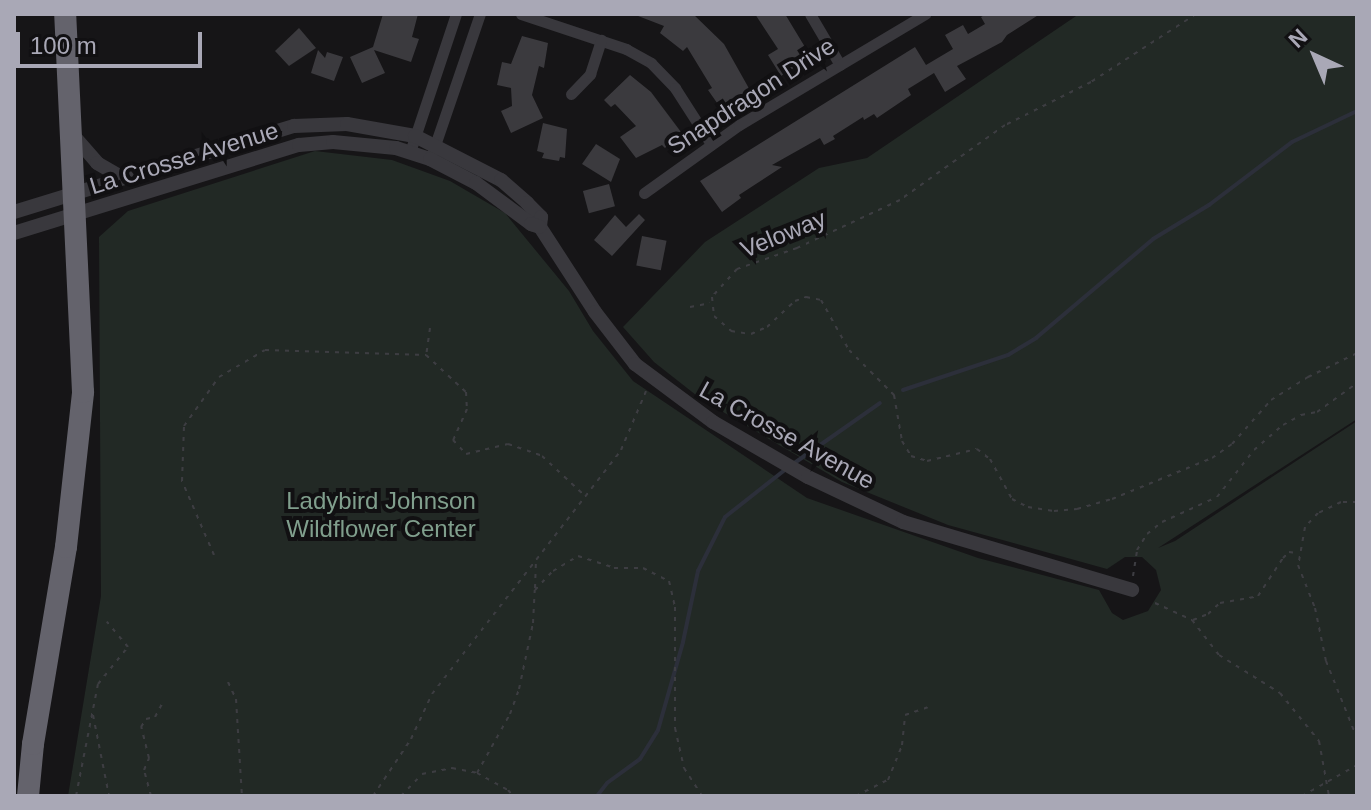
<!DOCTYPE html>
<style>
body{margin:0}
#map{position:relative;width:1371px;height:810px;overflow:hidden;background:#161517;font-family:Helvetica,sans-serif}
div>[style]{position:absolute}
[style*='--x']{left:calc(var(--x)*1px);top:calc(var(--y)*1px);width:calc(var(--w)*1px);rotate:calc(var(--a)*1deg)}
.green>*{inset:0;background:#222925}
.stream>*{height:4px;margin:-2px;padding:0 2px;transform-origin:2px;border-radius:2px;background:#2c2f3a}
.building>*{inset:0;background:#3b3a3e;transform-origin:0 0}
.path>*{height:2px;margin-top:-1px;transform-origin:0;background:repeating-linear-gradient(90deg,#3d3d42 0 4px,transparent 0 10px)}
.minor>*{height:11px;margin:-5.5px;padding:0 5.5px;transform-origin:5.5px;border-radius:5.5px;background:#39383d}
.tertiary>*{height:14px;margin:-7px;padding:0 7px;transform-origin:7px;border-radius:7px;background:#39383d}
.motorway>*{height:22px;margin:-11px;padding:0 11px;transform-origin:11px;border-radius:11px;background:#64636c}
span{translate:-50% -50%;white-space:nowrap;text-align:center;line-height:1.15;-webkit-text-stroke:8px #111012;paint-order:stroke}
.street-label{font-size:24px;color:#a9a8b6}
.park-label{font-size:24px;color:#809f8d}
.frame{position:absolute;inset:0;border:16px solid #a9a8b6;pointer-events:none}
.north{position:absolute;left:1275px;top:16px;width:80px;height:80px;-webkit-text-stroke:6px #111012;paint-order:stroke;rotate:316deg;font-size:22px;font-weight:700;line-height:32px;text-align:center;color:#a9a8b6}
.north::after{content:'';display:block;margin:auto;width:28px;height:36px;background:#a9a8b6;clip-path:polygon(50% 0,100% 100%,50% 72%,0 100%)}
.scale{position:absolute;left:16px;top:32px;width:186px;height:36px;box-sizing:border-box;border:4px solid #a9a8b6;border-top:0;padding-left:10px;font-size:24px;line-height:28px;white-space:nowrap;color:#a9a8b6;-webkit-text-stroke:6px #111012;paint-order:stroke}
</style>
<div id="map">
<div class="green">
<i style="clip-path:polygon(1079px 14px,1357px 14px,1357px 419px,1158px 548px,1175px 541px,1357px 421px,1357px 796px,68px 796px,101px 596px,99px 237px,128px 211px,315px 151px,392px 160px,450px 181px,505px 213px,569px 291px,593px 331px,633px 381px,807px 498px,978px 558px,1099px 590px,1112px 613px,1123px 620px,1148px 611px,1161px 590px,1156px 570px,1142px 557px,1125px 557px,1107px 569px,948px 525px,842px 482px,701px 399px,654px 362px,623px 327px,705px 242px,819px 168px,867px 158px)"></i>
</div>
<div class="stream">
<i style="--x:903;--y:390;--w:111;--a:-18.4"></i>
<i style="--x:1008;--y:355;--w:33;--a:-31"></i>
<i style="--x:1036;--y:338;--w:153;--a:-40.2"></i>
<i style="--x:1153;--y:239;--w:66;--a:-31.3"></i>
<i style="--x:1209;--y:205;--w:104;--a:-37.2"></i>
<i style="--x:1292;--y:142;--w:72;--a:-25.5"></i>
<i style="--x:793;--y:464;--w:106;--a:-35"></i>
<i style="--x:597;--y:796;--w:16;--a:-52"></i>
<i style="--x:607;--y:783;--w:41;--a:-36"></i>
<i style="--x:640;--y:759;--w:34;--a:-58"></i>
<i style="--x:658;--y:730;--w:91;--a:-74.1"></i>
<i style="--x:683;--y:642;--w:73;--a:-78.1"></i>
<i style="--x:698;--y:571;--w:60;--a:-63.4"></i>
<i style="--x:725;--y:517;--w:78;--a:-38.2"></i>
</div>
<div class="building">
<i style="clip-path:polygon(383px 14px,418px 14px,412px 37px,419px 39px,411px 62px,374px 50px,385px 73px,362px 83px,350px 57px,373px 47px)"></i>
<i style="clip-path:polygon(633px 14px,693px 14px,724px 44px,751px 92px,722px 110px,708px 90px,712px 88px,687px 47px,683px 51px,660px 33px,664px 26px)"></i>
<i style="clip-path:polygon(755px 14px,785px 14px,811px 57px,781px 76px,768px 55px,778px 49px)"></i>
<i style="clip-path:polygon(986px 14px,1040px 14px,1007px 35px,1002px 42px,957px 66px,966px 79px,945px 92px,934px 73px,908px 89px,911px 95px,877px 118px,874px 114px,864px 120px,863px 117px,833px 136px,835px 139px,824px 145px,820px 138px,772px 165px,782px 167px,739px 195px,741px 198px,722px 212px,700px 181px,915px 47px,926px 65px,953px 49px,945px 35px,963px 25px,968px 34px,985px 24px,981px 17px)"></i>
<i style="clip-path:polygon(299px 28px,316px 48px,289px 66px,275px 51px)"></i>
<i style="clip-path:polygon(522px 36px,548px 43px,544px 68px,539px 66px,532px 95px,543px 118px,511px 133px,501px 111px,512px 106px,511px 88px,497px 85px,502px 62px,511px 64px)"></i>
<i style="clip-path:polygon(318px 50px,325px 58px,327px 52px,343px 57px,334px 81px,311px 73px)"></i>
<i style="clip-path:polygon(630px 75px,651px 92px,681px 132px,665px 148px,662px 145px,636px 158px,620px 137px,636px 126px,615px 104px,611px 107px,604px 100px)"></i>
<i style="clip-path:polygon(543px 123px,567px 129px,565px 158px,560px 157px,559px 161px,542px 158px,544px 153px,537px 151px)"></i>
<i style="clip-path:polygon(596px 144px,620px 159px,611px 182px,582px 164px)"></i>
<i style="left:609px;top:184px;width:23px;height:27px;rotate:75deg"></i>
<i style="clip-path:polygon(639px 214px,645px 220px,612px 256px,594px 240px,615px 215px,626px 227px)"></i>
<i style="left:642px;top:236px;width:25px;height:30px;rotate:11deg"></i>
</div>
<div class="path">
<i style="--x:1196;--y:14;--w:125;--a:147.1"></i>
<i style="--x:1091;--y:82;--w:96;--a:153.4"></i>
<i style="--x:1005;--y:125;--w:129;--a:144.5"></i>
<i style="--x:900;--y:200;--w:114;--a:155"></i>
<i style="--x:797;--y:248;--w:64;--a:160.7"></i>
<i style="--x:737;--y:269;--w:38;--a:132"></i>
<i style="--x:712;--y:297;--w:19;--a:84"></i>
<i style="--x:714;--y:316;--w:23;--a:41"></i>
<i style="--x:731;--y:331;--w:20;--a:9"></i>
<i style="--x:751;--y:334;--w:17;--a:-24"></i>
<i style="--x:767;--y:327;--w:38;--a:-43"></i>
<i style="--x:795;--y:301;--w:12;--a:-20"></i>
<i style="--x:806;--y:297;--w:15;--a:11"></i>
<i style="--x:821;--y:300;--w:57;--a:60.8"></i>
<i style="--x:849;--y:350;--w:64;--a:45"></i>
<i style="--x:894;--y:395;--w:47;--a:80.1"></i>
<i style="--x:902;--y:441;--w:17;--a:59"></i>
<i style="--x:911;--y:456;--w:17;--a:17"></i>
<i style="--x:927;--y:461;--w:51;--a:-13.5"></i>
<i style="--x:977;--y:449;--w:16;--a:38"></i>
<i style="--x:990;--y:459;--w:46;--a:61.2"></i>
<i style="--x:1012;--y:499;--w:18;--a:27"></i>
<i style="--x:1028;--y:507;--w:26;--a:9"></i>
<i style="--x:1054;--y:511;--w:23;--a:-5"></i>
<i style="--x:1077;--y:509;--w:36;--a:-16"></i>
<i style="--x:1112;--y:499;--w:108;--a:-22.3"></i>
<i style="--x:1212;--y:458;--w:24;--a:-35"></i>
<i style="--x:1232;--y:444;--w:59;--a:-48.4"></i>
<i style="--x:1271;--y:400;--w:44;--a:-31.9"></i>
<i style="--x:1308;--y:377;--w:55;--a:-26.1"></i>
<i style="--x:690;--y:307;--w:20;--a:-11"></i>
<i style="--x:430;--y:328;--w:27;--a:98"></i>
<i style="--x:426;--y:355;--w:54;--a:42.8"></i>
<i style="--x:466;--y:392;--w:17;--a:87"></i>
<i style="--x:467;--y:409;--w:34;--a:114"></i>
<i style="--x:453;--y:440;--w:19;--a:47"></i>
<i style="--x:466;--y:454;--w:43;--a:-13.4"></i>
<i style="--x:508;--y:444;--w:36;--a:19"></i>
<i style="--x:542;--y:456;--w:57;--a:42.9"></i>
<i style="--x:1357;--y:502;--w:16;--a:180"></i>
<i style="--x:1341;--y:502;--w:25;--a:154"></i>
<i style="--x:1318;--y:513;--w:19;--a:133"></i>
<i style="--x:1305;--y:527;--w:39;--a:100"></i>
<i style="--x:1298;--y:565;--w:46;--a:68.4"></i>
<i style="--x:1315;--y:608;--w:54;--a:78.3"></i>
<i style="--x:1326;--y:661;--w:83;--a:68.1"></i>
<i style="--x:214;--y:555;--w:81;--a:-113.4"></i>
<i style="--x:182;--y:481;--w:55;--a:-87.9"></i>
<i style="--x:184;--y:426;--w:60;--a:-54.5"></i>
<i style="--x:219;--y:377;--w:53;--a:-30.4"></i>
<i style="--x:265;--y:350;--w:161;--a:1.8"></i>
<i style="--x:1133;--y:576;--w:26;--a:-81"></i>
<i style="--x:1137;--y:550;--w:19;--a:-58"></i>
<i style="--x:1147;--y:534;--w:19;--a:-39"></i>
<i style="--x:1162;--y:522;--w:60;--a:-24.4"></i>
<i style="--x:1217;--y:497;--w:60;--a:-51.8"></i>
<i style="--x:1254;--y:450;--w:38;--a:-41"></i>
<i style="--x:1283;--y:425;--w:21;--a:-29"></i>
<i style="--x:1301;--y:415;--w:16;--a:-11"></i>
<i style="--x:1317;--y:412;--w:49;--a:-35.9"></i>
<i style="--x:535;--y:588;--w:29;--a:-88"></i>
<i style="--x:1155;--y:603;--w:41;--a:24.7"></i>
<i style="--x:1192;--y:620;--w:44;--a:52.4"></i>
<i style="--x:1219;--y:655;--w:72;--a:31.9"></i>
<i style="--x:1280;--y:693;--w:62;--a:50.9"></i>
<i style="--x:1319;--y:741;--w:56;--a:79.7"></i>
<i style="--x:1193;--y:620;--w:16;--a:-22"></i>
<i style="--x:1208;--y:614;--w:16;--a:-43"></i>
<i style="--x:1220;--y:603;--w:39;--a:-10"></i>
<i style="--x:1258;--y:596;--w:45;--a:-56.7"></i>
<i style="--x:1283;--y:558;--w:8;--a:-45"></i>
<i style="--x:1289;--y:552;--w:8;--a:7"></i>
<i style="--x:228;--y:682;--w:19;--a:65"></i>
<i style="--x:236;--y:699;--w:97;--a:86.5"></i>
<i style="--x:93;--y:715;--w:83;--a:78.8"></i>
<i style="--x:477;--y:773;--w:68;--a:-60.8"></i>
<i style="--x:510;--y:714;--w:27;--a:-70"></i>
<i style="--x:519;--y:689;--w:67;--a:-78"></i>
<i style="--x:533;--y:623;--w:33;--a:-87"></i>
<i style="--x:535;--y:590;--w:26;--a:-47"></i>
<i style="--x:553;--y:571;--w:29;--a:-31"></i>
<i style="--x:578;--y:556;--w:38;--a:18"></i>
<i style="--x:614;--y:568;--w:29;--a:0"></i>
<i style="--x:643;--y:568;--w:29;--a:27"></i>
<i style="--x:669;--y:581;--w:27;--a:77"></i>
<i style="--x:675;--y:607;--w:121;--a:90"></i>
<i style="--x:675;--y:728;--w:41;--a:77.3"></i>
<i style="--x:684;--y:768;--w:33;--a:57"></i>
<i style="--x:76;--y:796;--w:114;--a:-78.9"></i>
<i style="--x:98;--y:684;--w:48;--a:-51"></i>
<i style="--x:128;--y:647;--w:33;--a:-130"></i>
<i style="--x:151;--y:796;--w:27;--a:-105"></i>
<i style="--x:144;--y:770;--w:13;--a:-67"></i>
<i style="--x:149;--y:758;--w:32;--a:-104"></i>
<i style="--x:141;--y:727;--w:9;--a:-58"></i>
<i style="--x:146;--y:719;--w:9;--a:-13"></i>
<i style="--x:155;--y:717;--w:19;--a:-62"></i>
<i style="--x:373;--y:796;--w:69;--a:-56.3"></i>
<i style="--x:411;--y:739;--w:50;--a:-65"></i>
<i style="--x:432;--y:694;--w:309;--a:-52.2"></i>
<i style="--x:621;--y:450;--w:64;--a:-67"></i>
<i style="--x:401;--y:796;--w:30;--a:-46"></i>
<i style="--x:422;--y:774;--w:31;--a:-11"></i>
<i style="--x:452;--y:768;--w:25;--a:11"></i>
<i style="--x:477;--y:773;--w:35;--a:29"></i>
<i style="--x:508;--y:790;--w:8;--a:50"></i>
<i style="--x:856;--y:796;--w:36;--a:-27"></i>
<i style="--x:888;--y:780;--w:38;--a:-68"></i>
<i style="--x:902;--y:745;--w:30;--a:-84"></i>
<i style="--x:905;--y:715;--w:24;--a:-19"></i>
<i style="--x:1302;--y:796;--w:63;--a:-29.4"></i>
</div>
<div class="minor">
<i style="--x:521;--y:14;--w:111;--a:18.4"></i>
<i style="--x:626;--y:49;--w:29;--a:29"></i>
<i style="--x:651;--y:63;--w:35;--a:46"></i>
<i style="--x:675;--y:88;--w:67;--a:57.3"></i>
<i style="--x:810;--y:14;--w:59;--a:59.5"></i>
<i style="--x:571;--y:94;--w:28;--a:-46"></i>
<i style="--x:590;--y:74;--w:36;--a:-72"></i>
<i style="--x:433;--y:151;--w:145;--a:-71.1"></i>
<i style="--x:410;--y:152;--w:145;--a:-71.6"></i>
<i style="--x:644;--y:193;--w:117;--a:-35.6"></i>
<i style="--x:739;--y:125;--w:217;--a:-30.8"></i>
</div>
<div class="tertiary">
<i style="--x:73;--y:135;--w:37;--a:49"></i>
<i style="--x:97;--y:163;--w:30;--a:30"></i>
<i style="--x:14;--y:212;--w:293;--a:-17.1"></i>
<i style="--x:294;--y:126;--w:53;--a:-2.2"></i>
<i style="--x:347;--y:124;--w:69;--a:10"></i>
<i style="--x:415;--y:136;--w:97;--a:27.1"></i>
<i style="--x:501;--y:180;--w:35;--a:41"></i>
<i style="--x:527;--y:203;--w:20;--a:45"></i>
<i style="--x:541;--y:217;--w:10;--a:96"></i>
<i style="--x:540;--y:227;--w:101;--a:57.1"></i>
<i style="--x:595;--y:312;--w:66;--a:52.4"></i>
<i style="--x:635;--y:364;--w:97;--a:36.6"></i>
<i style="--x:713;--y:422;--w:110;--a:30.1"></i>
<i style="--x:808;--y:477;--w:105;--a:25.3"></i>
<i style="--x:903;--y:522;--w:239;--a:16.5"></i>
<i style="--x:14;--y:233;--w:298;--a:-17.2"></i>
<i style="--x:299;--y:145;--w:34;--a:-5"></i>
<i style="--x:333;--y:142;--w:63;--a:5.4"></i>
<i style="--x:396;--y:148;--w:36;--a:18"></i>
<i style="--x:430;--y:159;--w:52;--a:27.6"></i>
<i style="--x:476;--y:183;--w:69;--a:36.7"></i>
<i style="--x:531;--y:224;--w:9;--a:18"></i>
</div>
<div class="motorway">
<i style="--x:28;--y:796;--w:52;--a:-84.5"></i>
<i style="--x:33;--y:744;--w:200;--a:-80.5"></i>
<i style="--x:66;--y:547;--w:156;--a:-83.7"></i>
<i style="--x:83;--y:392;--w:378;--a:-92.7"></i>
</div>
<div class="street-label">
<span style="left:751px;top:96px;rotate:-33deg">Snapdragon Drive</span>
<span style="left:184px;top:158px;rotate:-17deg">La Crosse Avenue</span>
<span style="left:783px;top:234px;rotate:-22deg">Veloway</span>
<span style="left:787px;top:435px;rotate:29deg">La Crosse Avenue</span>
</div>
<div class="park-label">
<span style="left:381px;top:515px">Ladybird Johnson<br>Wildflower Center</span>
</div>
<div class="frame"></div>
<div class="north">N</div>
<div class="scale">100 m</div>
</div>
